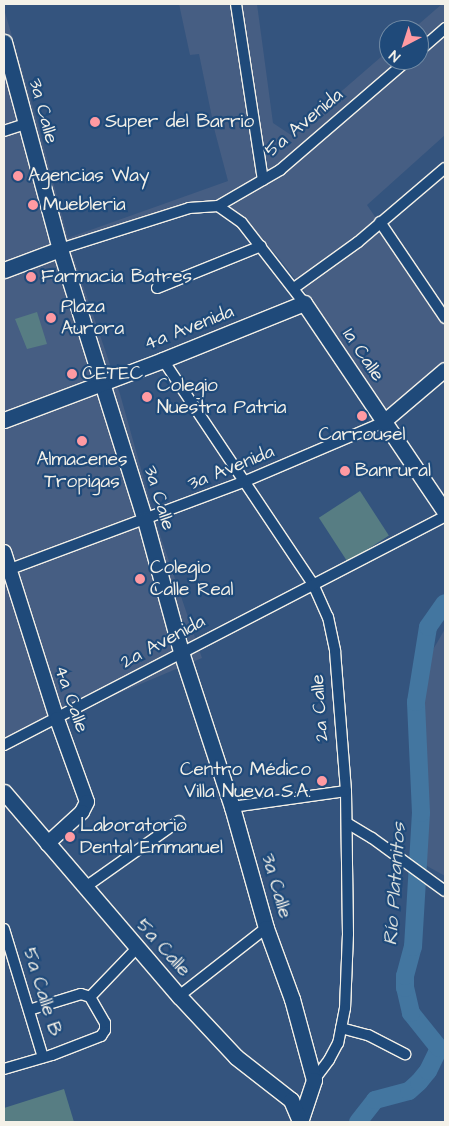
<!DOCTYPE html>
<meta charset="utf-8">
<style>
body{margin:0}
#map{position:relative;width:449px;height:1126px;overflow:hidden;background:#34547e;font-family:"Architects Daughter",sans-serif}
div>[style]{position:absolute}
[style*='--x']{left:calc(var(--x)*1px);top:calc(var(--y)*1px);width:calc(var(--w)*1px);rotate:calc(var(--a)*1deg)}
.built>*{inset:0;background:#465e83}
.green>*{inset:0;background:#577d83;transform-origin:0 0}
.river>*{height:18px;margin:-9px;padding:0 9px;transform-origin:9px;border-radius:9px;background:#4376a0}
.roads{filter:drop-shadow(1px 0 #f4f1e8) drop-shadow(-1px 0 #f4f1e8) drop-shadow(0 1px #f4f1e8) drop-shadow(0 -1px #f4f1e8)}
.street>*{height:10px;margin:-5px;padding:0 5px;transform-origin:5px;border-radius:5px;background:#1f4a7a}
.secondary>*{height:14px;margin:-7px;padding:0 7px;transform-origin:7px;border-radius:7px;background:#1f4a7a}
.primary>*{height:15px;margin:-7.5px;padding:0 7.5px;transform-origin:7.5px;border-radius:7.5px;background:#1f4a7a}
.dots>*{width:14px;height:14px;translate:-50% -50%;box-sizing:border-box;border:2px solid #1f4a7a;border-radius:50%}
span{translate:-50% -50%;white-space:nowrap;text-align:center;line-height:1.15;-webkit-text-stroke:4.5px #1f4a7a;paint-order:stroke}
.street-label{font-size:19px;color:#f4f1e8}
.poi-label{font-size:19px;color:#f4f1e8}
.left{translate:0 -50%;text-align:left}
.right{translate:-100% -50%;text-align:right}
.water-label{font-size:20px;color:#d9dfdd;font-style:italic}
.frame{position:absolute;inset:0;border:5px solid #f4f1e8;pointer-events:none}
.north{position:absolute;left:379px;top:20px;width:50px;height:50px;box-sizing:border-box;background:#1f4a7a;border:1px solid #748da6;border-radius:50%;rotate:220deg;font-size:14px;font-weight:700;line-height:20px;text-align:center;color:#f4f1e8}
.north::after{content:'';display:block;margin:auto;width:18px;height:22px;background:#ff9aa2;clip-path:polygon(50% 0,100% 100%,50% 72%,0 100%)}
</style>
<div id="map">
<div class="built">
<i style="clip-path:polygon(179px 4px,257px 4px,273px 123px,291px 135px,389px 50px,389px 60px,419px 60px,419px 30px,412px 30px,442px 4px,445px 4px,445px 135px,367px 205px,445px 318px,445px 373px,390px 414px,395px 422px,391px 425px,303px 289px,279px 258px,242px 217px,204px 203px,69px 244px,120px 394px,157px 526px,202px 658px,4px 742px,4px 9px,37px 121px,68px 238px,228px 181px,215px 132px,199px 54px,190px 55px)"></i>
<i style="clip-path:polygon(445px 629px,445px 876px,418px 861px,409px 741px,424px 665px)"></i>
</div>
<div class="green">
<i style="clip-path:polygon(37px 312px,47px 344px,27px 349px,15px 319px)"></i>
<i style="left:360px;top:491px;width:53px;height:49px;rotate:57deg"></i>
<i style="clip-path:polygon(64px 1089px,74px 1122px,4px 1122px,4px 1108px)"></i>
</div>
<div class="river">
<i style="--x:358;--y:1122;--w:28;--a:-52"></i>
<i style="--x:375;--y:1100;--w:35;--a:-15"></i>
<i style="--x:409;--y:1091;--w:13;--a:-42"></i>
<i style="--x:419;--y:1082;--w:14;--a:-51"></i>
<i style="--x:428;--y:1071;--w:25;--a:-64"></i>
<i style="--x:439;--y:1048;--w:45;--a:-128.7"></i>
<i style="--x:411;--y:1013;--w:26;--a:-103"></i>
<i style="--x:405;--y:988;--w:12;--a:-90"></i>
<i style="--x:405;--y:976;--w:30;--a:-75"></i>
<i style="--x:413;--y:947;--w:134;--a:-86.6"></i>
<i style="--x:421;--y:813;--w:111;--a:-92.6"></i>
<i style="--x:416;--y:702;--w:76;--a:-80.9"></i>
<i style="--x:428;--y:627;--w:29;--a:-55"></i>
</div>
<div class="roads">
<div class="street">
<i style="--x:236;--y:4;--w:178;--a:81.3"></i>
<i style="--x:419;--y:51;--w:35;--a:-41"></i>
<i style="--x:4;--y:131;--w:23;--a:-18"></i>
<i style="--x:218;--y:206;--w:72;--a:-30.1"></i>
<i style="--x:280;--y:170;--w:169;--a:-40.7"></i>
<i style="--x:380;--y:222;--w:116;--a:55.9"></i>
<i style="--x:60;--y:249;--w:135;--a:-17.6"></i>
<i style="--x:189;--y:208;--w:29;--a:-4"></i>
<i style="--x:218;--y:206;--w:29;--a:35"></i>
<i style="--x:242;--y:223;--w:101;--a:52.2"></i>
<i style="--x:157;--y:288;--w:112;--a:-22"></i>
<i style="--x:294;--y:288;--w:79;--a:-35.7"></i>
<i style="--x:358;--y:242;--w:114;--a:-40.4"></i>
<i style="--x:163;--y:360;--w:270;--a:56.2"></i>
<i style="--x:313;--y:584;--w:36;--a:66"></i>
<i style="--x:328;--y:617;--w:35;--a:78"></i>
<i style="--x:335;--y:651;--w:140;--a:85.5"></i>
<i style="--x:346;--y:791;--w:143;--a:89.2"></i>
<i style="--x:348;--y:934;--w:74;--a:92.3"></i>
<i style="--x:345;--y:1008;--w:36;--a:101"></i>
<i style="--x:338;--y:1043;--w:19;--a:118"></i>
<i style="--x:329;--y:1060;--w:25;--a:127"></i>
<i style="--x:5;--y:571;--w:257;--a:-20.5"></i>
<i style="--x:246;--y:481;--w:150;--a:-23.1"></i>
<i style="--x:4;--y:745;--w:497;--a:-27.4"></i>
<i style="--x:232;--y:807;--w:115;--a:-8"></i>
<i style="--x:347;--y:823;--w:29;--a:31"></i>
<i style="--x:372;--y:838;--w:90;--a:36"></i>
<i style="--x:84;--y:888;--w:116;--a:-35.2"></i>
<i style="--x:4;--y:929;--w:134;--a:73.1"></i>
<i style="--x:179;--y:996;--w:110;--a:-38"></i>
<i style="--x:90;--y:997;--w:66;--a:-46.2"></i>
<i style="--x:29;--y:1010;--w:54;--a:-17.1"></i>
<i style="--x:81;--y:994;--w:9;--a:18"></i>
<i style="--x:341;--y:1028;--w:28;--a:15"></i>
<i style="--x:368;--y:1035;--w:42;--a:27.2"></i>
<i style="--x:4;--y:1069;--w:50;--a:-16.3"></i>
<i style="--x:52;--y:1055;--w:53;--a:-21.2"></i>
<i style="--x:101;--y:1036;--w:7;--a:-56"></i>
<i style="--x:105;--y:1030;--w:7;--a:-90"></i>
<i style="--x:105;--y:1023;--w:30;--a:-120"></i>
</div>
<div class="secondary">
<i style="--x:384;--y:422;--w:80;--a:-40.4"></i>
<i style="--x:4;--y:552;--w:175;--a:72.4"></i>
<i style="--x:57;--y:719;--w:88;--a:70.1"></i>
<i style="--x:87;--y:802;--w:11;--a:117"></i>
<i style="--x:82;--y:812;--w:47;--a:137.6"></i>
</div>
<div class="primary">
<i style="--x:4;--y:42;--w:214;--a:74.9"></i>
<i style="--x:60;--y:249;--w:284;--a:72.6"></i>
<i style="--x:145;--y:520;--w:137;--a:74.7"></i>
<i style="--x:181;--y:652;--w:163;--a:71.8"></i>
<i style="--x:232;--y:807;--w:126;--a:74.3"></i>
<i style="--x:266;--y:928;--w:76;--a:69.9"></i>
<i style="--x:292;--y:999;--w:84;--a:74.8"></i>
<i style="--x:314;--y:1080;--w:44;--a:108.4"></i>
<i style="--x:4;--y:270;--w:60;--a:-20.6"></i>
<i style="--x:4;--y:420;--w:170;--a:-20.7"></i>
<i style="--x:163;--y:360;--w:152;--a:-22"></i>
<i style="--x:304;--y:303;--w:252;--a:56"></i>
<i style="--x:4;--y:792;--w:269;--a:49.4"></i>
<i style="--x:179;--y:996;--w:83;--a:46.9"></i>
<i style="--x:236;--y:1057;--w:70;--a:38"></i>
<i style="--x:291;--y:1100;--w:23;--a:67"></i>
</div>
</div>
<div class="dots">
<i style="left:95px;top:122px;background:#ff9aa2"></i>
<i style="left:18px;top:176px;background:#ff9aa2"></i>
<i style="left:33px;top:205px;background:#ff9aa2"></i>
<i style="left:31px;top:277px;background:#ff9aa2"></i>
<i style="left:51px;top:318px;background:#ff9aa2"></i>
<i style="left:72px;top:374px;background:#ff9aa2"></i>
<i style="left:147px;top:397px;background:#ff9aa2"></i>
<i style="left:362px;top:416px;background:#ff9aa2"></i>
<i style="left:82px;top:441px;background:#ff9aa2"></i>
<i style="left:345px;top:471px;background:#ff9aa2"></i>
<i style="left:140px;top:579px;background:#ff9aa2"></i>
<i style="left:322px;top:781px;background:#ff9aa2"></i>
<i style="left:70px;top:837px;background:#ff9aa2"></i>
</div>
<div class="street-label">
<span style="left:43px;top:111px;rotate:75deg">3a Calle</span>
<span style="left:304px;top:123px;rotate:-40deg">5a Avenida</span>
<span style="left:189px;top:328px;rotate:-21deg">4a Avenida</span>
<span style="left:363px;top:355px;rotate:56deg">1a Calle</span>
<span style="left:231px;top:468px;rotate:-22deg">3a Avenida</span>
<span style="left:159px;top:498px;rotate:73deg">3a Calle</span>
<span style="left:163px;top:642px;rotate:-28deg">2a Avenida</span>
<span style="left:71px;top:699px;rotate:71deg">4a Calle</span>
<span style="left:320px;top:708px;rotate:-94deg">2a Calle</span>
<span style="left:276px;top:886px;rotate:74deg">3a Calle</span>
<span style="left:163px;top:948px;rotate:48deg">5a Calle</span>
<span style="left:42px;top:992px;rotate:73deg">5a Calle B</span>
</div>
<div class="poi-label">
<span class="left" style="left:105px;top:122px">Super del Barrio</span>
<span class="left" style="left:28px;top:176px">Agencias Way</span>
<span class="left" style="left:43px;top:205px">Muebleria</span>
<span class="left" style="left:41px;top:277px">Farmacia Batres</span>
<span class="left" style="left:61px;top:318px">Plaza<br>Aurora</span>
<span class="left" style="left:82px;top:374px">CETEC</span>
<span class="left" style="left:157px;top:397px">Colegio<br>Nuestra Patria</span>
<span style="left:362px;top:435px">Carrousel</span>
<span style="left:82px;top:471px">Almacenes<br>Tropigas</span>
<span class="left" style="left:355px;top:471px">Banrural</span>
<span class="left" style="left:150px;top:579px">Colegio<br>Calle Real</span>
<span class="right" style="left:311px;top:781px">Centro Médico<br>Villa Nueva S.A.</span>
<span class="left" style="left:80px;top:837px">Laboratorio<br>Dental Emmanuel</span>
</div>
<div class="water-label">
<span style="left:395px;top:884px;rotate:-86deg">Río Platanitos</span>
</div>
<div class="frame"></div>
<div class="north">N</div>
</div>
